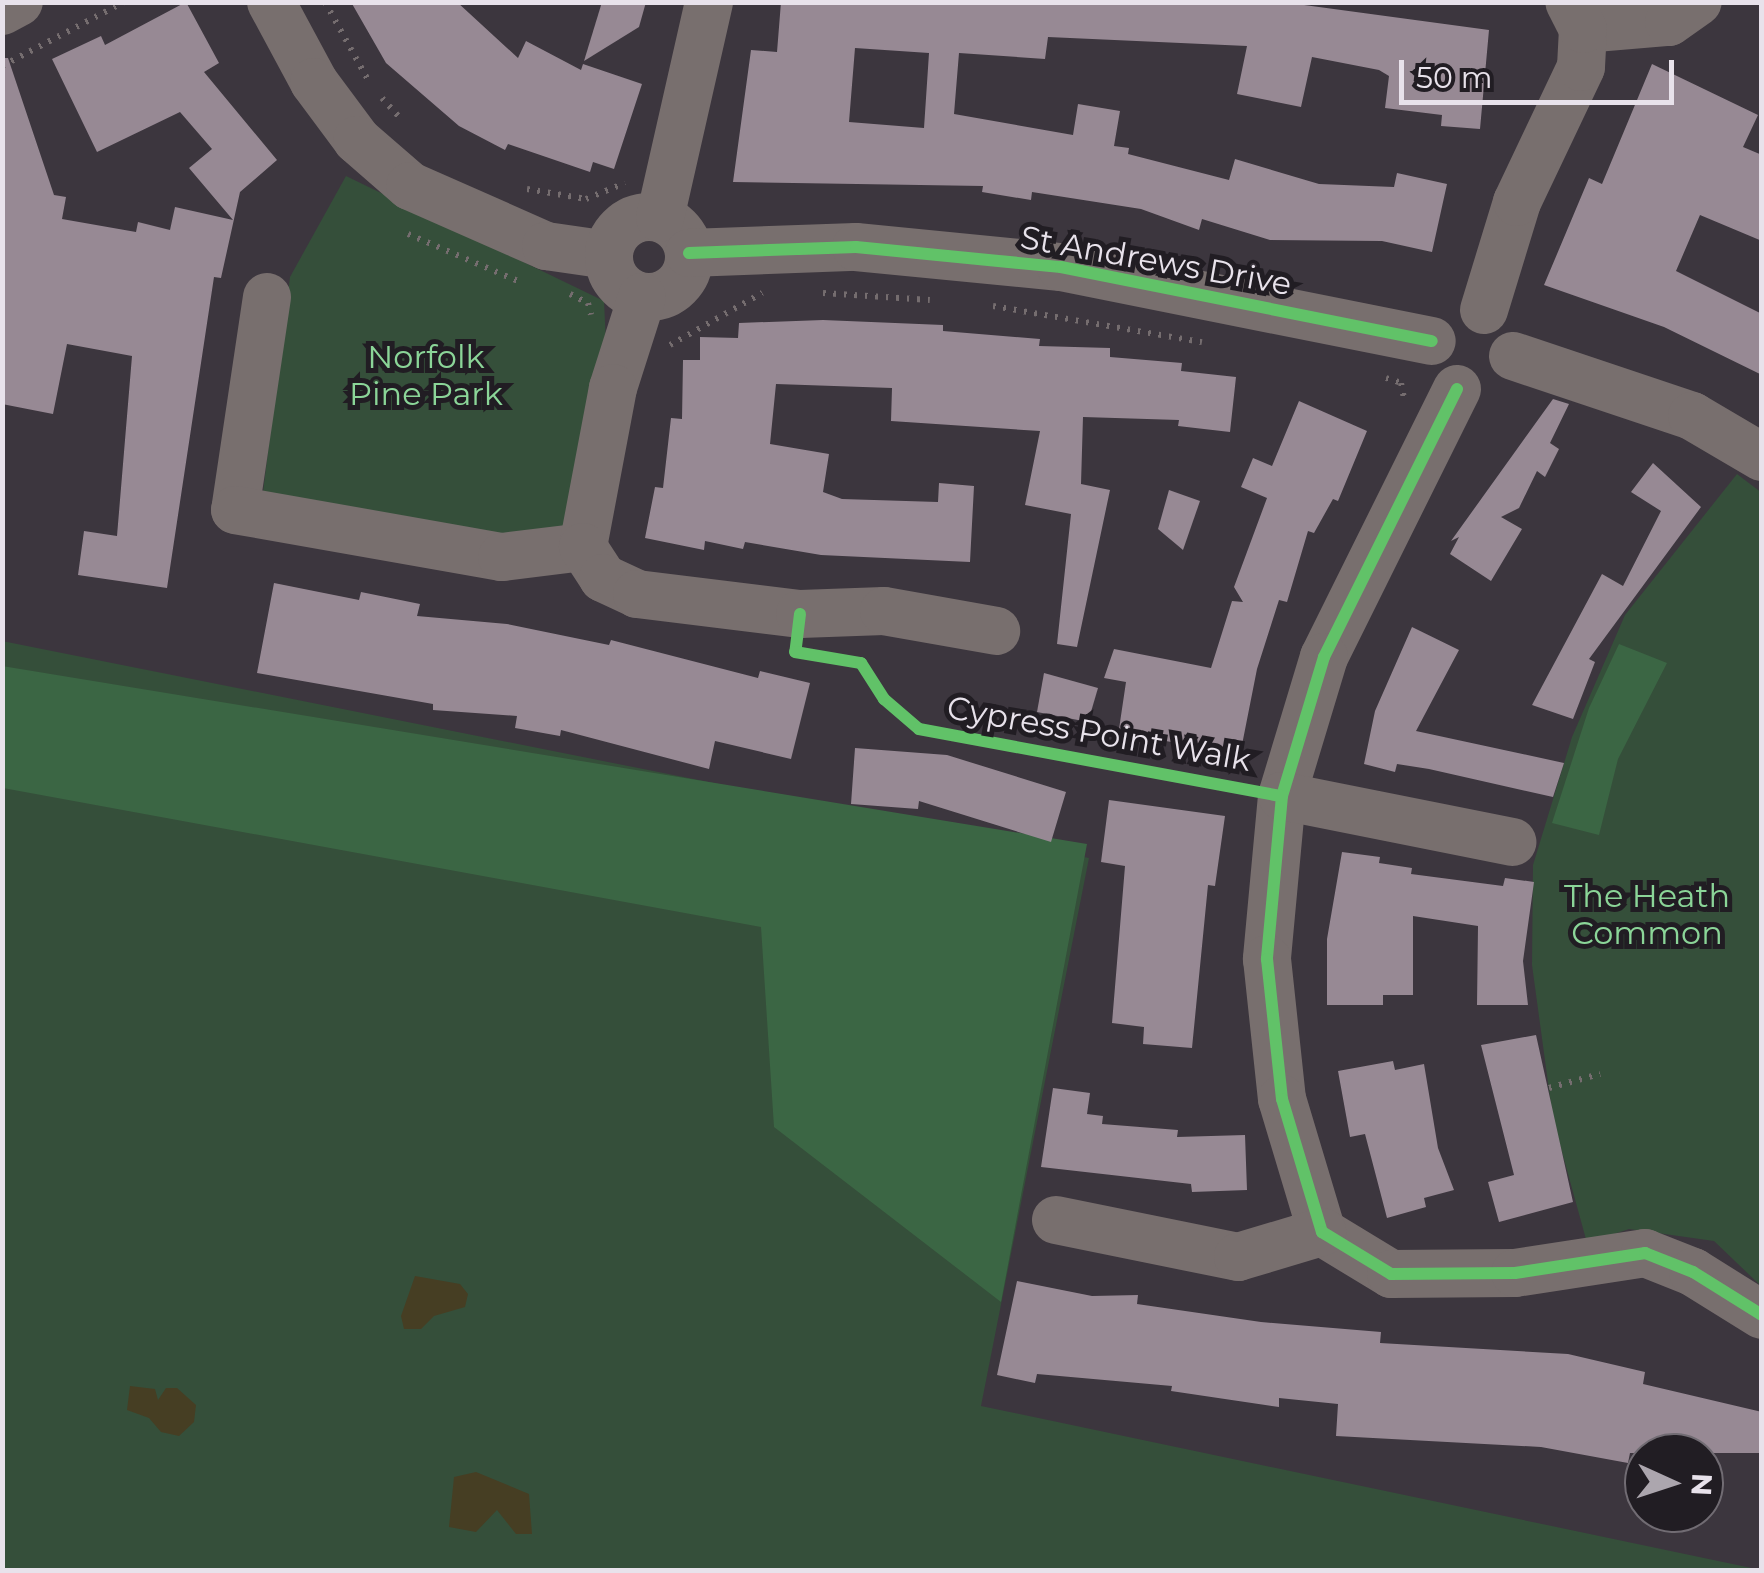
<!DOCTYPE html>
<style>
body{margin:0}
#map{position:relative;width:1764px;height:1573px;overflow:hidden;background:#3c363e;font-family:Montserrat,sans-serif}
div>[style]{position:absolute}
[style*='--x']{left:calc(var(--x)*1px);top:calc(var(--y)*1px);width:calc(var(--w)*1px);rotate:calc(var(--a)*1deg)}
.green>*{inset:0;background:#354f3a}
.forest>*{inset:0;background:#3b6644}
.sand>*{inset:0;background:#463e23}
.building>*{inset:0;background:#978994}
.path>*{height:6px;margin-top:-3px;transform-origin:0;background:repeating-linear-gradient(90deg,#756d6f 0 2.5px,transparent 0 10.5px)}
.minor>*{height:48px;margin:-24px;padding:0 24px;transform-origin:24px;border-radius:24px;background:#786f6e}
.minor>.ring{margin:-24px;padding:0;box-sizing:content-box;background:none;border:48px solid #786f6e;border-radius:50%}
.cycleway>*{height:12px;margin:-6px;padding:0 6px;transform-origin:6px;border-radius:6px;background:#61c268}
span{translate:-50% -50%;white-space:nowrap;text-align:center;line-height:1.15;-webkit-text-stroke:10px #211d23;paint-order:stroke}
.street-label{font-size:32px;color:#e8e2eb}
.park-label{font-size:32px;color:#8bd598}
.frame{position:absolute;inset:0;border:5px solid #e8e2eb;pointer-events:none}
.north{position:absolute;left:1624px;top:1433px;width:100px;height:100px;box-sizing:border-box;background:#211d23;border:2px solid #716c73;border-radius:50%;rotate:93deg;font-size:28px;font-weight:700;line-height:40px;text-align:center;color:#e8e2eb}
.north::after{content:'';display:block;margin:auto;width:35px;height:45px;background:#aca6ae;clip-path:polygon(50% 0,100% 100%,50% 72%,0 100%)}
.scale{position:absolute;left:1399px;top:60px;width:275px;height:45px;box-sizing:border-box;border:5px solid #e8e2eb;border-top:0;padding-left:12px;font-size:30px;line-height:35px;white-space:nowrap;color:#e8e2eb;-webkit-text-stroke:8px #211d23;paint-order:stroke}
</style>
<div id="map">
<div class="green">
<i style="clip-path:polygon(346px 176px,604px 301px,607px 365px,577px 522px,521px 548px,263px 492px,290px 277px)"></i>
<i style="clip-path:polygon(1737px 474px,1762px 493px,1761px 1286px,1714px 1241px,1629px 1229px,1587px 1243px,1553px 1119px,1532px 965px,1533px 865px,1572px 737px,1625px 615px)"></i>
<i style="clip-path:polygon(2px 641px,1089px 858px,981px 1406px,1761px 1570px,3px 1570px)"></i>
</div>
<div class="forest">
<i style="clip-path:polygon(1619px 644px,1667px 663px,1618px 759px,1599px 835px,1552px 823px,1589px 708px)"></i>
<i style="clip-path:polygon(2px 666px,1087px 844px,1001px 1302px,774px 1127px,761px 927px,3px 788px)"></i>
</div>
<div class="sand">
<i style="clip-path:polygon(415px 1276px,460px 1284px,468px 1294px,465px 1307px,434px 1316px,421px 1329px,404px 1329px,401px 1316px)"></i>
<i style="clip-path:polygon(130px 1386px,155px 1389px,158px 1400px,166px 1388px,177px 1388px,196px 1405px,194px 1422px,179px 1436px,161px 1432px,149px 1418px,127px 1410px)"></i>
<i style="clip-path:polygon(476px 1472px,529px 1494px,532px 1534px,516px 1534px,497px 1510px,476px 1532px,449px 1527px,454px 1477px)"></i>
</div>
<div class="building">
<i style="clip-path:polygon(186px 2px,219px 63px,204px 72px,277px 160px,240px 192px,221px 278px,214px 277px,167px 588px,78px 575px,84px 531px,117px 536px,132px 356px,67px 344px,53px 414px,2px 404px,2px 58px,8px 58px,54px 195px,66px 197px,62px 219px,136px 232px,138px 222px,170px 230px,175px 207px,233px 220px,189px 168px,212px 149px,180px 112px,97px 152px,52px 59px,101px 36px,105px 45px)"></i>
<i style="clip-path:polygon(351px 2px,457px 2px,518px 58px,526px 41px,581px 70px,583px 64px,642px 84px,614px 169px,593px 162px,590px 172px,508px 144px,505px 150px,459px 126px,386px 63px)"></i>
<i style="clip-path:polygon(602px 2px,646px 2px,639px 27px,584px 61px)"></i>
<i style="clip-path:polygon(evenodd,781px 2px,1282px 2px,1489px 30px,1480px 129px,1441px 126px,1442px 115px,1385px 108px,1389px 76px,1379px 70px,1312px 57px,1301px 107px,1237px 94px,1247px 46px,1048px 37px,1045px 59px,959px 53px,954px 114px,1073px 135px,1078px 104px,1120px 111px,1114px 146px,1129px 148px,1128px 154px,1229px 180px,1235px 159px,1319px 184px,1394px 187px,1397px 173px,1447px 184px,1432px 252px,1382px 241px,1270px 240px,1202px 219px,1199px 230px,1141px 209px,1032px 192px,1031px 200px,982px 192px,983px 186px,733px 182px,751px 50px,777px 52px,781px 2px,855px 48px,929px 53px,924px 128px,849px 122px,855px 48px)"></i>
<i style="clip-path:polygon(1652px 64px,1758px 115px,1743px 147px,1762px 155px,1762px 241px,1700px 215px,1676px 271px,1762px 314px,1762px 375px,1664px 327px,1544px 285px,1589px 178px,1602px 184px)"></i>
<i style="clip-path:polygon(823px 320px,943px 325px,943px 331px,1040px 339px,1039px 346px,1110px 348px,1110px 357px,1182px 363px,1181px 371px,1236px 377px,1230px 432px,1178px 426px,1179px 420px,1083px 417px,1081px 484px,1110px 490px,1077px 647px,1057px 644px,1071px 514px,1025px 505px,1040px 431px,891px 421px,892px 388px,776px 384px,770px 444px,829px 454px,823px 492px,842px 499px,938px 502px,939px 483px,974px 486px,970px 562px,821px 555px,745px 542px,743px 549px,705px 541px,704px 550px,645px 538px,655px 487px,663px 488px,671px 418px,682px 419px,683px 360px,700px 360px,700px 337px,738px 338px,739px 323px)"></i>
<i style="clip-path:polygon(1553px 399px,1569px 404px,1550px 443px,1559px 449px,1545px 477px,1537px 471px,1519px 508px,1501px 517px,1522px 529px,1491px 581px,1450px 554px,1459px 537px,1451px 541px)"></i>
<i style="clip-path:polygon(1299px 401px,1367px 431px,1338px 501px,1333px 499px,1314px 533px,1308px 531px,1287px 602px,1279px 600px,1257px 669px,1240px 755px,1129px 734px,1119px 729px,1126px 682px,1104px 678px,1114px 649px,1211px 668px,1232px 601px,1243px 602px,1234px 587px,1267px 498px,1241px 487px,1253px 458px,1272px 466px)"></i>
<i style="clip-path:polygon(1653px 463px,1701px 507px,1589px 659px,1595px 662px,1573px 719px,1532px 705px,1602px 574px,1623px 586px,1661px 511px,1631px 492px)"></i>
<i style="clip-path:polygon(1169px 490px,1200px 501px,1183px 550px,1158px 529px)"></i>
<i style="clip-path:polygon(274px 583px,359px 600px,361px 592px,420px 604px,417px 616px,507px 624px,609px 645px,611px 640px,758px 678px,760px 671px,810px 683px,791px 759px,715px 741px,709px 769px,561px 730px,560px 736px,515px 728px,517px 716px,433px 710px,433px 704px,257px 673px)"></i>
<i style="clip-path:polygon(1412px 627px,1459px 650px,1416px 731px,1564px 763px,1553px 797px,1429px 769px,1397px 764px,1395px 772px,1364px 764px,1375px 711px)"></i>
<i style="clip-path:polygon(1044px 673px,1098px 688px,1088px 722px,1037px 712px)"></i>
<i style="clip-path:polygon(855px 748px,947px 755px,1066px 792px,1051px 842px,919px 801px,918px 809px,851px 804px)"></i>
<i style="clip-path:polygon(1109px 800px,1225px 816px,1215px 886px,1208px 885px,1192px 1048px,1143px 1044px,1144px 1027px,1112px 1023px,1125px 866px,1101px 862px)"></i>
<i style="clip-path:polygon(1342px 852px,1380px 857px,1379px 863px,1412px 868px,1411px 874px,1503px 886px,1505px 878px,1534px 882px,1523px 961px,1528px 1005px,1477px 1005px,1478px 926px,1413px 916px,1413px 995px,1383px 995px,1383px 1005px,1327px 1005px,1327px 939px)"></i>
<i style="clip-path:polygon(1536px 1035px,1573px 1202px,1499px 1222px,1488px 1182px,1514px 1175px,1481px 1045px)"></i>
<i style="clip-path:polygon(1393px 1061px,1395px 1070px,1424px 1064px,1438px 1148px,1454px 1190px,1424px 1198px,1426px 1207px,1387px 1218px,1365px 1134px,1350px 1137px,1338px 1071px)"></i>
<i style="clip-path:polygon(1053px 1088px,1090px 1093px,1087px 1114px,1103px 1116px,1102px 1124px,1178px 1130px,1177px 1137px,1245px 1135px,1247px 1190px,1192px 1192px,1191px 1184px,1041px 1167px)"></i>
<i style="clip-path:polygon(1017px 1281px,1092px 1296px,1138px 1295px,1137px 1304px,1261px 1322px,1381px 1332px,1380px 1343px,1568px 1354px,1645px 1372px,1643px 1384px,1762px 1412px,1762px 1453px,1630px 1453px,1628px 1463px,1541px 1447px,1336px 1436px,1338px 1404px,1279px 1398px,1279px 1407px,1171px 1391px,1172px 1386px,1037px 1374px,1035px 1383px,997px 1375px)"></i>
</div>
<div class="path">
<i style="--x:325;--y:2;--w:89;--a:61.1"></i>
<i style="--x:2;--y:66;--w:138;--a:-27.7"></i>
<i style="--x:382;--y:98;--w:27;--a:48"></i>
<i style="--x:527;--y:189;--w:60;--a:9.6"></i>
<i style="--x:586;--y:199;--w:42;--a:-22.3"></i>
<i style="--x:408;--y:234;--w:122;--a:23.2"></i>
<i style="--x:823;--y:293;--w:107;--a:3.7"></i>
<i style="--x:570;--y:294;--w:20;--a:27"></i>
<i style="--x:588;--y:303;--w:12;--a:76"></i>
<i style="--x:993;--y:306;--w:212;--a:9.8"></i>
<i style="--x:670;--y:345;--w:106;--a:-29.5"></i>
<i style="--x:1386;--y:378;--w:16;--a:18"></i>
<i style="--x:1401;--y:383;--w:16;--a:79"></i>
<i style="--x:1549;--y:1088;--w:53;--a:-15.4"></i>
</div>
<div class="minor">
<i style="--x:271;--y:2;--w:91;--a:61.7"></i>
<i style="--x:314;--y:82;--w:72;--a:53.4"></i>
<i style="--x:357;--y:140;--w:70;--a:41"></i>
<i style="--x:410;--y:186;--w:149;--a:23.8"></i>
<i style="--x:546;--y:246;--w:63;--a:8.3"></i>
<i style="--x:2;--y:11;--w:19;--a:-28"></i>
<i style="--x:1583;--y:29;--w:86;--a:-4.7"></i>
<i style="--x:1669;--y:22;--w:35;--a:-35"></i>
<i class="ring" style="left:609px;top:217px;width:32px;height:32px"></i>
<i style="--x:660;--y:218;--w:221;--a:-77.2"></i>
<i style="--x:689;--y:253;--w:167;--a:-2.1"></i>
<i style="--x:856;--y:247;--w:206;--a:5.6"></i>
<i style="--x:1061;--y:267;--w:378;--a:11.3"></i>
<i style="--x:267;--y:297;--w:215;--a:98.5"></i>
<i style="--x:235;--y:510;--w:271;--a:10"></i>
<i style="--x:502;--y:557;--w:82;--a:-7"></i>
<i style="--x:642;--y:297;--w:96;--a:107.7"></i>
<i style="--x:613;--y:388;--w:162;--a:100.7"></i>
<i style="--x:583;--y:547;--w:37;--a:57"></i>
<i style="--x:603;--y:578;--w:38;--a:25"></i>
<i style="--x:637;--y:594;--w:164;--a:7"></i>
<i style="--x:800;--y:614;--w:84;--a:-2"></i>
<i style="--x:884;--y:611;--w:114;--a:10.1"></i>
<i style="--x:1484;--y:310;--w:113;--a:-73"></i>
<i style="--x:1517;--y:202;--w:149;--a:-64.6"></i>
<i style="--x:1581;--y:67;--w:38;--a:-87"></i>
<i style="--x:1583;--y:29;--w:30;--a:-117"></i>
<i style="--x:1513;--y:356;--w:189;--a:18.5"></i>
<i style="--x:1692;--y:416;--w:81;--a:30.4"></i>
<i style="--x:1457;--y:389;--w:299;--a:116.4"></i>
<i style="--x:1324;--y:657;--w:145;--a:106.8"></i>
<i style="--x:1282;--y:796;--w:164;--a:95.3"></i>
<i style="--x:1267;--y:959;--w:141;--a:83.9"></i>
<i style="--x:1282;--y:1099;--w:139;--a:73.3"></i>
<i style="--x:1322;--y:1232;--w:81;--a:31.3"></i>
<i style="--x:1391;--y:1274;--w:124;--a:-0.5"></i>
<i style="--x:1515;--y:1273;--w:132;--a:-8.7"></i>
<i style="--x:1645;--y:1253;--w:52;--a:21.6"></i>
<i style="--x:1693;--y:1272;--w:81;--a:31.9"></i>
<i style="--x:1282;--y:796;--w:235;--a:11.3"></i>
<i style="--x:1056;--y:1220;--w:186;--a:11.5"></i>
<i style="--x:1238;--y:1257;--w:88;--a:-16.6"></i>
</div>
<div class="cycleway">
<i style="--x:689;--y:253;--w:167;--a:-2.1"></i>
<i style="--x:856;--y:247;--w:206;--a:5.6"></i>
<i style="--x:1061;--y:267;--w:378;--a:11.3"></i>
<i style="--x:1457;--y:389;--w:299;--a:116.4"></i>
<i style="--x:1324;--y:657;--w:145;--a:106.8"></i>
<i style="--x:1282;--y:796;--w:164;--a:95.3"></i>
<i style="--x:1267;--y:959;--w:141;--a:83.9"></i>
<i style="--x:1282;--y:1099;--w:139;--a:73.3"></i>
<i style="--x:1322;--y:1232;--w:81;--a:31.3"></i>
<i style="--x:1391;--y:1274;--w:124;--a:-0.5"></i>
<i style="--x:1515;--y:1273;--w:132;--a:-8.7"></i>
<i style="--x:1645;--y:1253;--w:52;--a:21.6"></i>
<i style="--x:1693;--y:1272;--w:81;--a:31.9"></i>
<i style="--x:800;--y:614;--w:38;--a:97"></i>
<i style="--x:795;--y:652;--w:67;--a:9.5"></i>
<i style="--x:861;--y:663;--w:43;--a:57.4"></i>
<i style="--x:884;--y:699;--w:46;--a:40.6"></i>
<i style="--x:919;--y:729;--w:369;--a:10.5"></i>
</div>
<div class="street-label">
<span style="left:1156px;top:261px;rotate:10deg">St Andrews Drive</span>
<span style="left:1099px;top:734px;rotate:10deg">Cypress Point Walk</span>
</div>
<div class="park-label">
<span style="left:426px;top:376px">Norfolk<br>Pine Park</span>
<span style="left:1647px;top:915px">The Heath<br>Common</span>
</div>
<div class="frame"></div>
<div class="north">N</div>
<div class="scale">50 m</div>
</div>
